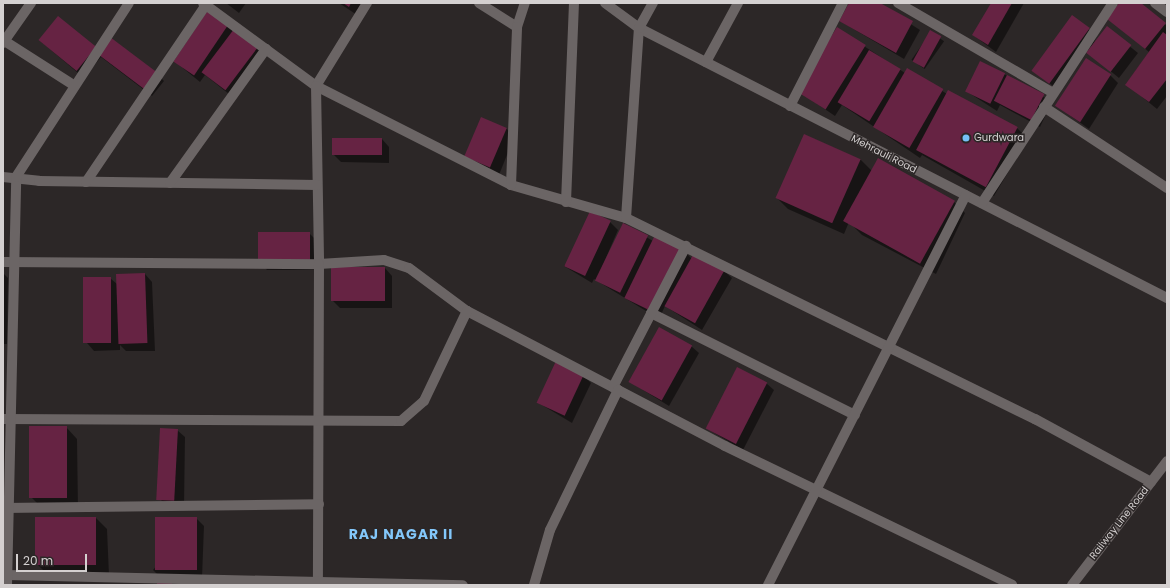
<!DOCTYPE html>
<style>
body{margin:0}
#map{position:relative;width:1170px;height:588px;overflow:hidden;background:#2c2727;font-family:Poppins,sans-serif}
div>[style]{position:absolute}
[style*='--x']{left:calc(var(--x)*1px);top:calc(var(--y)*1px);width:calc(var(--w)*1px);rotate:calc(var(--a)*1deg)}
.shadow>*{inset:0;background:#0007;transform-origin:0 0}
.building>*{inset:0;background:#662343;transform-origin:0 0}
.minor>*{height:10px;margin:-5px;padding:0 5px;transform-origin:5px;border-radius:5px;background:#6b6565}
.dots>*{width:11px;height:11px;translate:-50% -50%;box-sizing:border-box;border:2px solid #2c2727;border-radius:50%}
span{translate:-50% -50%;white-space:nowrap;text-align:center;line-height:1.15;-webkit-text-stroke:3px #2c2727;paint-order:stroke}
.poi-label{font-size:10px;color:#d4d0d0}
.left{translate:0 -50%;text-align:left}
.street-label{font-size:10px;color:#d4d0d0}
.district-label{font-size:14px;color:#83c7fa;font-weight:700;letter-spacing:1px}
.frame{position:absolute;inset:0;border:4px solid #d4d0d0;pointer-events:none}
.scale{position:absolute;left:16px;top:554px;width:71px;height:18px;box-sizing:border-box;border:2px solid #d4d0d0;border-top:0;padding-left:5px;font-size:12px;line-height:14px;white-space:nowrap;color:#d4d0d0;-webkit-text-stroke:3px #2c2727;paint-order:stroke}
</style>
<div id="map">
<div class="shadow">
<i style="clip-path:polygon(226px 3px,246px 3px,239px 13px)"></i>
<i style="clip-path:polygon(339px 3px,370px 3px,360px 17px)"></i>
<i style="clip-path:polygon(850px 3px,878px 3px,920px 30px,904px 59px,840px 21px)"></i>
<i style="clip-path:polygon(992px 3px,1024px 3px,996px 52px,973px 35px)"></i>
<i style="clip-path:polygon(1120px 3px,1139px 3px,1167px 26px,1167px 96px,1157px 109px,1126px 84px,1149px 52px,1108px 18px)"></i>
<i style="clip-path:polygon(209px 11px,265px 55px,234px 98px,205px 75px,200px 82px,173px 60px)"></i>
<i style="clip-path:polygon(1072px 17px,1097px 36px,1091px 49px,1107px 28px,1138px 53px,1119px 78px,1087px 52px,1060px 91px,1034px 72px)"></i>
<i style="clip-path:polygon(838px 29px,905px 73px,907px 69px,947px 94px,1017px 128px,1028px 139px,994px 196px,922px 155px,920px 158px,842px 105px,835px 116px,801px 93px)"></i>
<i style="left:931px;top:32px;width:16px;height:34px;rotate:35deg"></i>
<i style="clip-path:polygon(39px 40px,95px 47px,156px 73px,164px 81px,152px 96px,101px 57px,84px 78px)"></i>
<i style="clip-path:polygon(1004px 74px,1052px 102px,1040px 127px,1000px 105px,997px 111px,966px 91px)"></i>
<i style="clip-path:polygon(1110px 75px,1118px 83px,1089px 129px,1057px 106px)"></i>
<i style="clip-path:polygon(481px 119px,507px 129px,514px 137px,499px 175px,473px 165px)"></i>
<i style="clip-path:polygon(805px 135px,861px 160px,873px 172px,954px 202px,965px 213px,936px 274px,862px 235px,849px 222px,844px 234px,788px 209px,777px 198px)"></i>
<i style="clip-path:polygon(382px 139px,389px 147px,389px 163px,341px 162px,333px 154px)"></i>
<i style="clip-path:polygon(610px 222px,618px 230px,599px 274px,624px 224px,653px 241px,683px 250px,692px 259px,724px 271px,732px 278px,702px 330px,665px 306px,659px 319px,594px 279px,592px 283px,564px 266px)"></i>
<i style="clip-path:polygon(309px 233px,317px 241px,317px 270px,267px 270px,259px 262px)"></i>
<i style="clip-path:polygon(385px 268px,392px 276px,392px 308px,340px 308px,332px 300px)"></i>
<i style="clip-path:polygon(3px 273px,8px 278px,7px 344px,3px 344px)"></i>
<i style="clip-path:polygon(145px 274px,152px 282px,155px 351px,126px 351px,120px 345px,120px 350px,94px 351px,87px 343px,85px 278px,110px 278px,117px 284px)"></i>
<i style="clip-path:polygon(691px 346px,699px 353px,669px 406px,630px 382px)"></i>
<i style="clip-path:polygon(583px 375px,591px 383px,572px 423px,537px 402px)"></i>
<i style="clip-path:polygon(766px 383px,774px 390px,743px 450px,706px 428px)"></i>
<i style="clip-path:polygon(66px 427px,77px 439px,78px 508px,42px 508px,31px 497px)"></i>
<i style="clip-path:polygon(177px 430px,185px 437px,184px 507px,168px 507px,160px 499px)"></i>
<i style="clip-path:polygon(96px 518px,107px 529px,109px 575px,48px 575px,37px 564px)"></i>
<i style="clip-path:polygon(196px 518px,204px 526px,202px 578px,161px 578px,153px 570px)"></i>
</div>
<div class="building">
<i style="clip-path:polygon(343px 3px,351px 3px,349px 7px)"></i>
<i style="clip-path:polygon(849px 3px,880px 3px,913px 21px,896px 53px,839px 21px)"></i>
<i style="clip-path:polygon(991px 3px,1012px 3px,988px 45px,972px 35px)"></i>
<i style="clip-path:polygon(1119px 3px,1141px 3px,1166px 23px,1145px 49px,1107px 19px)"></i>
<i style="left:208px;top:10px;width:25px;height:62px;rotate:34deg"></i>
<i style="left:1072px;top:15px;width:22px;height:69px;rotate:36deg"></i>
<i style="left:58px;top:16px;width:49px;height:31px;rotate:39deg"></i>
<i style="left:1107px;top:26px;width:31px;height:34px;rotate:38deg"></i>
<i style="left:837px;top:27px;width:34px;height:76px;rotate:32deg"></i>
<i style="left:234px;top:29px;width:30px;height:54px;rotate:37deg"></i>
<i style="left:930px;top:30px;width:13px;height:36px;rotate:29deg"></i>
<i style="clip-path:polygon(1163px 32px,1167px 35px,1167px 79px,1149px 102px,1125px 85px)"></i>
<i style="left:110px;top:37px;width:59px;height:21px;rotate:37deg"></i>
<i style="left:869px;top:50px;width:37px;height:61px;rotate:31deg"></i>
<i style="left:1086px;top:58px;width:30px;height:57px;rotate:33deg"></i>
<i style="left:980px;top:61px;width:28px;height:34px;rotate:26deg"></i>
<i style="left:907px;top:68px;width:42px;height:68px;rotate:30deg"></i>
<i style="left:1007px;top:75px;width:42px;height:29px;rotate:27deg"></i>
<i style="left:948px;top:90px;width:79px;height:68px;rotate:28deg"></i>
<i style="left:481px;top:117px;width:28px;height:43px;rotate:23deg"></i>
<i style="left:804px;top:134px;width:62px;height:70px;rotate:24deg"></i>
<i style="left:332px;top:138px;width:50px;height:17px"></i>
<i style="left:878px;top:158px;width:88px;height:72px;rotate:29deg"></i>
<i style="left:590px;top:211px;width:23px;height:61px;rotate:25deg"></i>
<i style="left:623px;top:223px;width:28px;height:64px;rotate:26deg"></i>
<i style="left:258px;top:232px;width:52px;height:31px"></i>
<i style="left:655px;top:235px;width:32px;height:70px;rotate:26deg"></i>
<i style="left:694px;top:253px;width:35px;height:61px;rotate:29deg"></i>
<i style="left:331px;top:267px;width:54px;height:34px"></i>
<i style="left:145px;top:273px;width:70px;height:29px;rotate:88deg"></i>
<i style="left:83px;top:277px;width:28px;height:66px"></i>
<i style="left:659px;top:327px;width:38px;height:63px;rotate:29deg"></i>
<i style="left:556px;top:361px;width:31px;height:46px;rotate:25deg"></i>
<i style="left:737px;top:367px;width:34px;height:69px;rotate:27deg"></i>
<i style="left:67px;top:426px;width:72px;height:38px;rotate:90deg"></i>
<i style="left:160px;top:428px;width:18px;height:72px;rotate:3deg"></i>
<i style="left:35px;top:517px;width:61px;height:48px"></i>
<i style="left:155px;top:517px;width:42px;height:53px"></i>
<i style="clip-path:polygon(157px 582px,172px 583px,172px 585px,157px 585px)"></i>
</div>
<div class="minor">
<i style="--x:203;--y:3;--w:140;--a:36.3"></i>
<i style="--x:316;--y:86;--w:219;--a:26.9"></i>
<i style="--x:511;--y:185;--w:120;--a:16"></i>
<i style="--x:626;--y:218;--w:456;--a:26.2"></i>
<i style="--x:1035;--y:419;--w:132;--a:28.5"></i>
<i style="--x:367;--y:3;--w:97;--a:121.6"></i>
<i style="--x:316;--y:86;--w:178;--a:89"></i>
<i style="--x:319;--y:264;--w:65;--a:-3.5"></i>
<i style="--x:384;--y:260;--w:26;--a:18"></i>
<i style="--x:409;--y:268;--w:72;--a:36.6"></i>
<i style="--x:467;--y:311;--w:291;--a:27.6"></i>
<i style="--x:725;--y:446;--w:319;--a:25.8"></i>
<i style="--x:479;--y:3;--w:45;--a:32.3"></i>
<i style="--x:517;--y:27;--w:25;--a:-72"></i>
<i style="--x:605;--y:3;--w:42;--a:36.3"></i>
<i style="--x:639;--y:28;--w:593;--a:27.08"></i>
<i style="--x:898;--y:3;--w:179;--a:30.1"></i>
<i style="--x:1155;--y:3;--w:15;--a:37"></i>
<i style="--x:3;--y:40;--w:85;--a:32.6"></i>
<i style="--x:3;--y:43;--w:49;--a:-55"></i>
<i style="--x:706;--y:62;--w:67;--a:-61.5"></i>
<i style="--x:790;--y:106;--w:116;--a:-62.8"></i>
<i style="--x:1044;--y:107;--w:147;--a:33.4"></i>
<i style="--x:3;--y:177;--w:36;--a:6"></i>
<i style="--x:39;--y:181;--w:278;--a:0.8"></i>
<i style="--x:86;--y:182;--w:214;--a:-55.9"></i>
<i style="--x:170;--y:183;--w:165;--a:-54.4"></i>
<i style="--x:511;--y:185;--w:158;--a:-87.8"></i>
<i style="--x:566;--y:202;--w:199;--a:-87.7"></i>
<i style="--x:982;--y:203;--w:239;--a:-56.8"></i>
<i style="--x:626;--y:218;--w:190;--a:-86.1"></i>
<i style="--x:639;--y:28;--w:29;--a:-61"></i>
<i style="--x:3;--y:262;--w:316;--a:0.4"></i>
<i style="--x:319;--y:264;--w:321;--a:90.2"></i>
<i style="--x:651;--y:313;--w:228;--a:26.6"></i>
<i style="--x:613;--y:387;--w:159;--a:-62.6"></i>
<i style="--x:3;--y:419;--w:398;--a:0.3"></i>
<i style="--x:401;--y:421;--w:30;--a:-41"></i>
<i style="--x:424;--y:401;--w:100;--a:-64.5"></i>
<i style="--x:3;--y:508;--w:316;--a:-0.7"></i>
<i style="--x:7;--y:575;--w:456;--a:1.3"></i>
<i style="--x:7;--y:585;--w:408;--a:-88.7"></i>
<i style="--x:16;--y:177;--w:207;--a:-57"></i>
<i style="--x:534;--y:585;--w:57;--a:-73.8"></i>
<i style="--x:550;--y:530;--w:156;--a:-64.1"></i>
<i style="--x:768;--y:585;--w:437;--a:-63.1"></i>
<i style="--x:1072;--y:585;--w:156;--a:-52.5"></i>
</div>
<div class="dots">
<i style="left:966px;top:138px;background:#75c0f6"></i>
</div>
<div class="poi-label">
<span class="left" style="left:974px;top:138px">Gurdwara</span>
</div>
<div class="street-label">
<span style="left:884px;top:154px;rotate:27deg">Mehrauli Road</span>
<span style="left:1119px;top:523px;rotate:-52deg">Railway Line Road</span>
</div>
<div class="district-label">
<span style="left:401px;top:534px">RAJ NAGAR II</span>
</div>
<div class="frame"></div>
<div class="scale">20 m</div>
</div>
